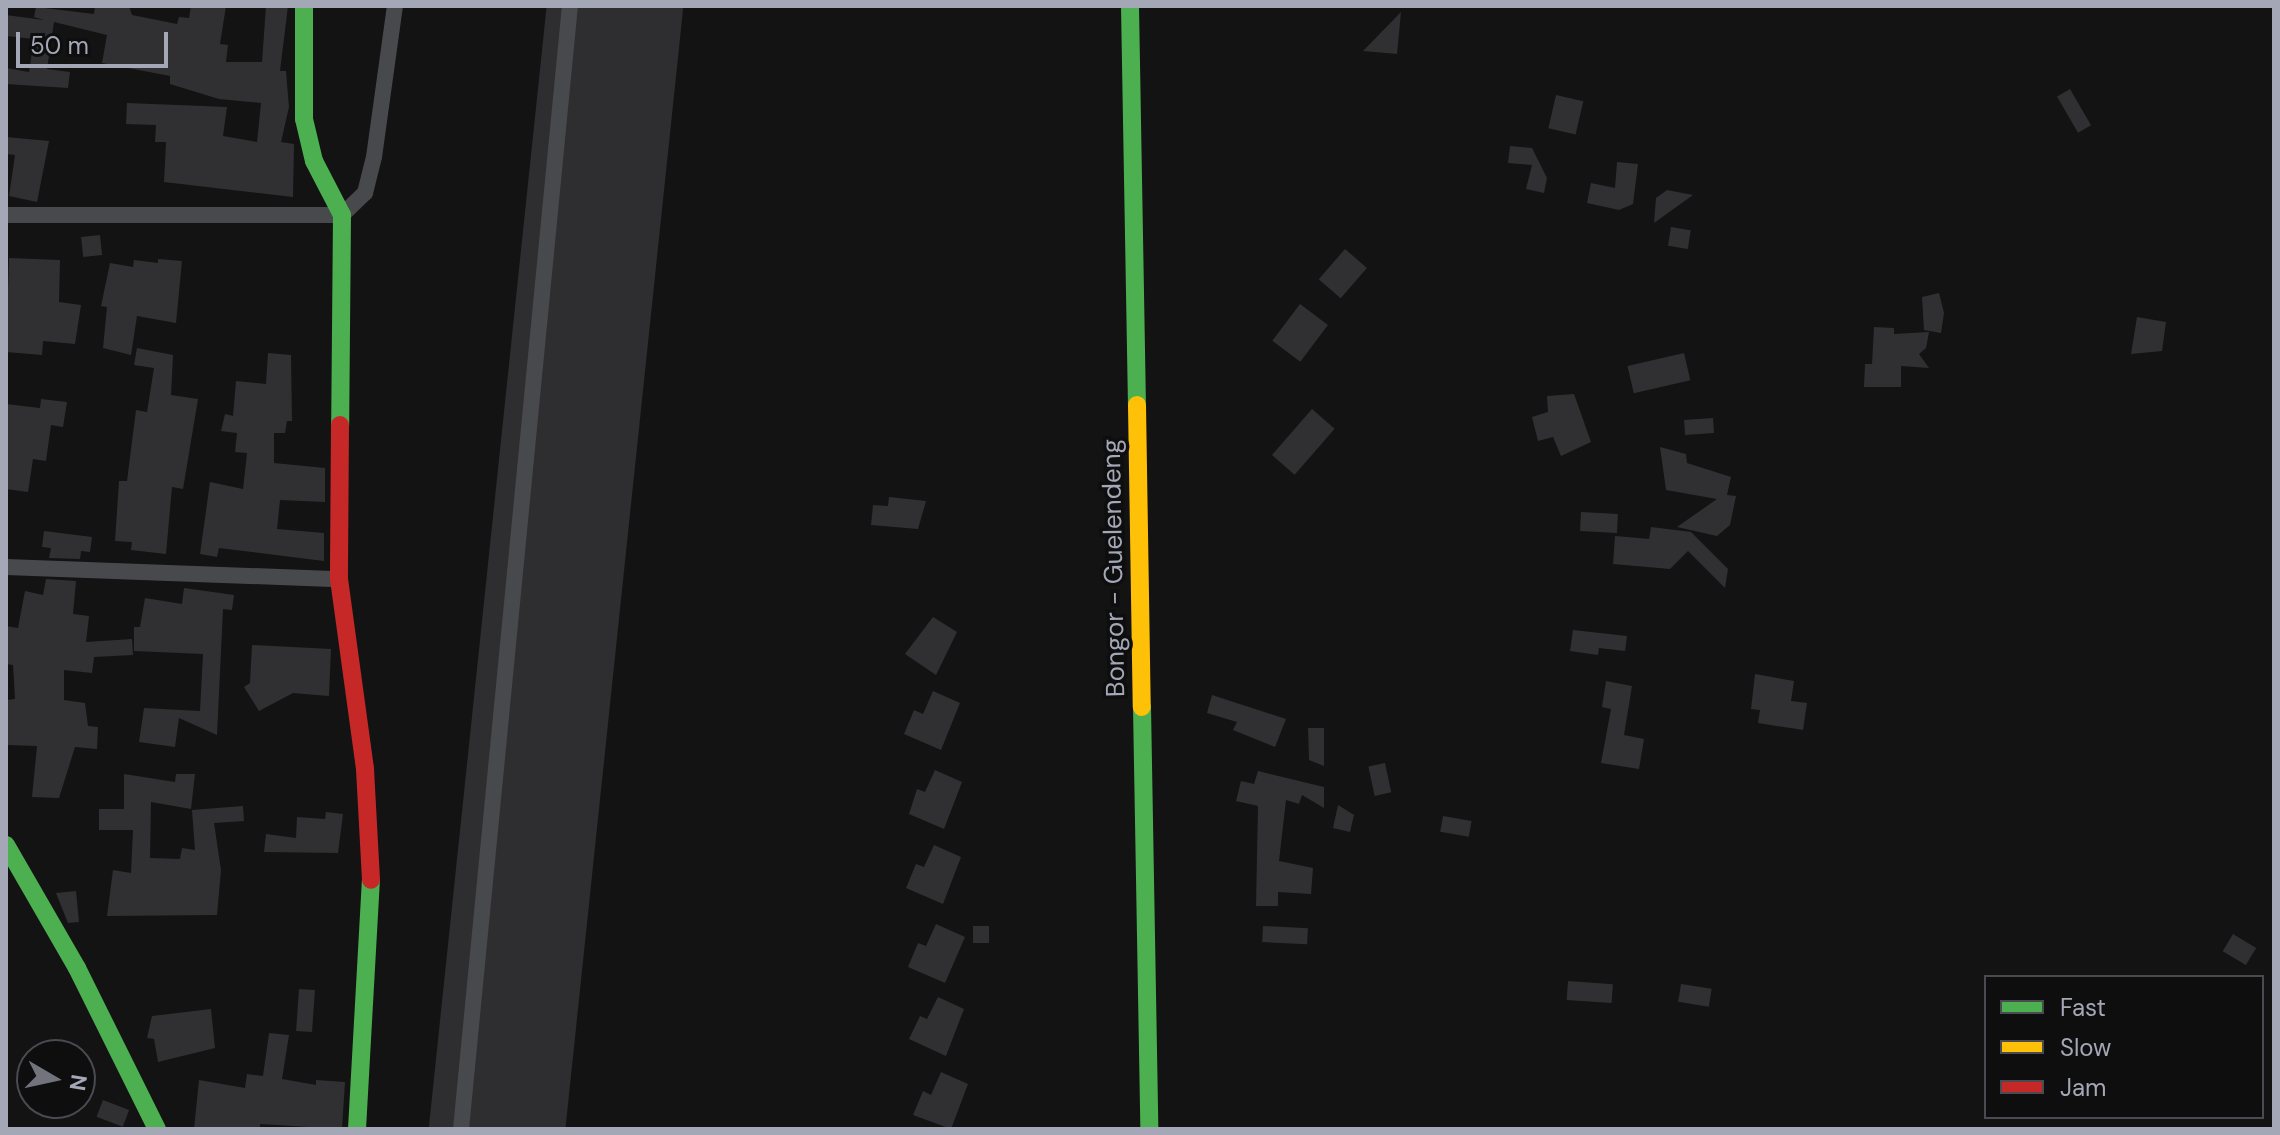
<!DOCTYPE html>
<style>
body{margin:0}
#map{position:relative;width:2280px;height:1135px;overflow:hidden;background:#131314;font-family:"DM Sans",sans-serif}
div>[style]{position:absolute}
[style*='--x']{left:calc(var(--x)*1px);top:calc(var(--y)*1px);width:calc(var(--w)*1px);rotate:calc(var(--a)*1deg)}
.runway>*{height:136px;margin:-68px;padding:0 68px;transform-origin:68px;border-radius:68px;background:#2e2e30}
.building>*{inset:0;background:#303032;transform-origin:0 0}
.street>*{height:16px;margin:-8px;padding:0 8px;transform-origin:8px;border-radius:8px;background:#48494c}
.fast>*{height:18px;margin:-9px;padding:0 9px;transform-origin:9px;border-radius:9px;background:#4caf50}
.slow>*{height:18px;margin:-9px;padding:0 9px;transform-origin:9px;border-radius:9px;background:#ffc107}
.jam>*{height:18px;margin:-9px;padding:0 9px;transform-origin:9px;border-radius:9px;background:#c62828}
span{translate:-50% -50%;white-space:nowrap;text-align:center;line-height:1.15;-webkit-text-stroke:7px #0e0e0f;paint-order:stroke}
.street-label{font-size:26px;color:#a4a7b5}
.frame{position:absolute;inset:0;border:8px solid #a4a7b5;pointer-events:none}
.legend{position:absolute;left:1984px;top:975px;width:280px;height:144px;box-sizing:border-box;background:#0e0e0f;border:2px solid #4a4b51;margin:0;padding:10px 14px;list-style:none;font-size:24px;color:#a4a7b5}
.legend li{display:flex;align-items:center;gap:16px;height:40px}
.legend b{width:40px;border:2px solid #4a4b51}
.north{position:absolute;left:16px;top:1039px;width:80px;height:80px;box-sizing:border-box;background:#0e0e0f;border:2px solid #4a4b51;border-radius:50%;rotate:99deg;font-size:22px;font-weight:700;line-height:32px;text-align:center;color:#a4a7b5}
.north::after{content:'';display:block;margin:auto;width:28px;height:36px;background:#71737d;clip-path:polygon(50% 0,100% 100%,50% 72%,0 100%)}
.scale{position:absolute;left:16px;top:32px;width:152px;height:36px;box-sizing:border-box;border:4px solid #a4a7b5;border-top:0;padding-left:10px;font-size:24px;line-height:28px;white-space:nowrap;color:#a4a7b5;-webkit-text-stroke:6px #0e0e0f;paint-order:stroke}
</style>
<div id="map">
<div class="runway">
<i style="--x:497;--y:1129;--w:1129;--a:-84"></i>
</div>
<div class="building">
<i style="clip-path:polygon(95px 6px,129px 6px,132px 15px,177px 24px,179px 17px,189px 18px,191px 6px,226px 6px,220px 44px,228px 45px,226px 62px,262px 62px,266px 6px,288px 6px,280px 71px,286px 71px,289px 107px,281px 142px,294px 144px,293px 197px,164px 182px,166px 142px,155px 142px,156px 125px,126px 124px,127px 103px,227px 107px,223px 136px,257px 142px,261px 103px,219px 99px,170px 84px,170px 76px,102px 63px,107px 35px,54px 22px,47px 69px,70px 72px,68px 88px,6px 84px,6px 68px,29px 72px,34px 39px,6px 36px,6px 15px,44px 20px,34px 17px,36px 7px,94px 14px)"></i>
<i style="clip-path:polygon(1401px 12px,1397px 54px,1363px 51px)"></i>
<i style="left:2070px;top:89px;width:42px;height:15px;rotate:60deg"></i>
<i style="left:1556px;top:95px;width:28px;height:34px;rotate:13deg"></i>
<i style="clip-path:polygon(6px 137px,49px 141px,37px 202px,9px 196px,15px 155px,6px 154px)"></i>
<i style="clip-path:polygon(1510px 146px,1532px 148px,1547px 178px,1544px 193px,1526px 189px,1532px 165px,1508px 163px)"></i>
<i style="clip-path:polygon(1617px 162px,1638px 164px,1633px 204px,1619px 210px,1587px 203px,1591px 183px,1615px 188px)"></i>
<i style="clip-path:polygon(1667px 190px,1693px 195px,1654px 223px,1656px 198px)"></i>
<i style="left:1671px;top:227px;width:20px;height:19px;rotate:9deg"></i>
<i style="left:100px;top:235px;width:20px;height:19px;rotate:84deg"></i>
<i style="left:1345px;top:249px;width:29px;height:40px;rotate:41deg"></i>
<i style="clip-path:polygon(9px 258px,60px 260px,59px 302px,81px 305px,75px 344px,43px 341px,42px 355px,6px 352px)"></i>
<i style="clip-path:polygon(158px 259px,182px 261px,176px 323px,137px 316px,131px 355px,103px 348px,107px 307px,101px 306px,110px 263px,133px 267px,134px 260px,158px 263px)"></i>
<i style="clip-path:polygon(1939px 293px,1944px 313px,1941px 333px,1924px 330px,1922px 297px)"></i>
<i style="left:1300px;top:304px;width:35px;height:46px;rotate:37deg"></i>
<i style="clip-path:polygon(2137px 317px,2166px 322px,2162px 351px,2131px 354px)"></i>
<i style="clip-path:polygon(1874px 327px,1894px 328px,1894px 334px,1929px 332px,1926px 348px,1919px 354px,1929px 368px,1901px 366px,1901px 387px,1864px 387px,1865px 364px,1872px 364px)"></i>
<i style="clip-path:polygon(137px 348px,173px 355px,171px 395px,198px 399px,183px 489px,172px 487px,166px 554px,131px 550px,132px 542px,115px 541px,119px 481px,127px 481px,136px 410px,147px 412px,154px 368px,134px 365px)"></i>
<i style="clip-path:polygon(268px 353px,291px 355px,292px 421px,287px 421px,285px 433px,274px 433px,274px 463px,325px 468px,325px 502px,280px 500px,277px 529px,324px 533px,324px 561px,219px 548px,217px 557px,200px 554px,210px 482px,243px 489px,247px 453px,235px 452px,237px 433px,221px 431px,225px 414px,233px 416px,236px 381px,266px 384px)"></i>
<i style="left:1684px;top:353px;width:28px;height:58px;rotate:77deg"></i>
<i style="clip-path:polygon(1574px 394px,1591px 442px,1561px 456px,1553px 437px,1538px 441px,1532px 417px,1548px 412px,1547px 396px)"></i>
<i style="clip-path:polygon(41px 399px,67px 402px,63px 427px,51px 425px,46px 461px,33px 459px,28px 492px,6px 489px,6px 404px,40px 408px)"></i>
<i style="left:1312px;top:409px;width:30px;height:61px;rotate:41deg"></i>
<i style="left:1713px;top:418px;width:15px;height:29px;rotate:86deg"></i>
<i style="clip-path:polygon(1660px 447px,1686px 454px,1687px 463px,1731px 477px,1727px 495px,1736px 496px,1730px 525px,1717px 536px,1677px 527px,1717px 499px,1666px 490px)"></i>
<i style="clip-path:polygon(889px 497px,926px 501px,918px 529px,871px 525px,873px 505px,888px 506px)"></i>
<i style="left:1581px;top:512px;width:37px;height:19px;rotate:3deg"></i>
<i style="clip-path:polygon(1651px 527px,1691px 532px,1728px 569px,1725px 588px,1688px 551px,1670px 569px,1613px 564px,1615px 536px,1649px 539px)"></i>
<i style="clip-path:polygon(44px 531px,92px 537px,90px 552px,81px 551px,80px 559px,49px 558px,51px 548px,42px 547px)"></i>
<i style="clip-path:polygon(46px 579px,76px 581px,73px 614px,89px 616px,86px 642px,132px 639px,133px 655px,94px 657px,92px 673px,64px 670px,64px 700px,85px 703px,88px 726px,98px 727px,97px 749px,75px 747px,59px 798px,32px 797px,37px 746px,6px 745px,6px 700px,15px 699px,13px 665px,6px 664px,6px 626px,18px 628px,25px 591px,43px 595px)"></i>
<i style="clip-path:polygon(184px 588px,234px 595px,232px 610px,223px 609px,217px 735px,179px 718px,175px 747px,139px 742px,144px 708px,200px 711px,203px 654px,134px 651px,134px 627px,140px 627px,145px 598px,182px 604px)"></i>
<i style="clip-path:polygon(933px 617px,957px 632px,936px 675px,905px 654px)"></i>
<i style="clip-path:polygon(1573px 630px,1627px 636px,1625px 651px,1599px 648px,1598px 655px,1570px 651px)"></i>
<i style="clip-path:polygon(252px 645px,331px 649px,329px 696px,293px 693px,259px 711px,244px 687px,250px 683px)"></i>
<i style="clip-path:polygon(1755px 674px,1794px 681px,1791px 701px,1807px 703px,1803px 730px,1758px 723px,1760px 710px,1751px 709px)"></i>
<i style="clip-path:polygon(1606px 681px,1632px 686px,1624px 735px,1644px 739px,1639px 769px,1601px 763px,1611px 709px,1602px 707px)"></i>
<i style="clip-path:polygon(933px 691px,960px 703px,941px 750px,904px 734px,914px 710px,923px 714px)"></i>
<i style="clip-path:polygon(1212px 695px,1286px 719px,1275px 747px,1233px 730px,1237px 722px,1207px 713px)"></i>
<i style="clip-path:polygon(1308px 728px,1324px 728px,1324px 766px,1309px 760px)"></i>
<i style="left:1385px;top:763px;width:30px;height:17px;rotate:78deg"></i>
<i style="clip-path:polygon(935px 770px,962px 782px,944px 829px,909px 814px,917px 789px,925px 792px)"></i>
<i style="clip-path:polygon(1258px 771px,1324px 787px,1324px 808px,1302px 795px,1299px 804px,1286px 800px,1279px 861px,1313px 868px,1311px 894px,1278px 892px,1278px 906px,1256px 906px,1258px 806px,1236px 801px,1241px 781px,1254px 784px)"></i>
<i style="clip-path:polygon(124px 774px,175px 782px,176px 774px,195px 774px,191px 809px,151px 802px,150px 858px,180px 859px,182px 848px,195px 850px,192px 810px,243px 806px,244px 821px,214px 823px,221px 870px,217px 915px,107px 916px,113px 870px,131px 873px,133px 830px,99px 830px,99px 809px,124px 809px)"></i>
<i style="clip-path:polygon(1338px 805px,1354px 815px,1350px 832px,1333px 828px)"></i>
<i style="clip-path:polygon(326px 812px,343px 814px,338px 853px,264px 852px,266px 834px,296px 838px,297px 817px,325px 819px)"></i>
<i style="left:1443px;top:816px;width:29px;height:16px;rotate:10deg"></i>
<i style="clip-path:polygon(934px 845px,961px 857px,943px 904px,906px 888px,916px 864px,924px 867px)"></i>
<i style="clip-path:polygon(76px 891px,79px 922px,68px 923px,56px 893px)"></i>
<i style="clip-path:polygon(936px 924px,965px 937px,945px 983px,908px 967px,918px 943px,926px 946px)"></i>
<i style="left:973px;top:926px;width:16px;height:17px"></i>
<i style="left:1263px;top:926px;width:45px;height:16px;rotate:3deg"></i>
<i style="left:2233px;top:934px;width:27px;height:20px;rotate:31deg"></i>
<i style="left:1568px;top:981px;width:45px;height:19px;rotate:4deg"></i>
<i style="left:1681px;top:984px;width:31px;height:18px;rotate:9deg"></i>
<i style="left:299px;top:989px;width:16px;height:42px;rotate:4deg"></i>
<i style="clip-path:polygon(938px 997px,964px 1009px,946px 1056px,909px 1039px,920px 1016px,927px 1019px)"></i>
<i style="clip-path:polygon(211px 1009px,215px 1048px,158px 1062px,154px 1039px,147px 1038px,152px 1016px)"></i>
<i style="clip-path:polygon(269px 1033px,289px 1035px,282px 1079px,316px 1085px,316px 1080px,345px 1082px,342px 1129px,260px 1124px,260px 1129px,194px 1129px,199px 1080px,245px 1088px,247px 1074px,263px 1076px)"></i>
<i style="clip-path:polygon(941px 1072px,968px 1084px,951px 1129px,913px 1115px,923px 1091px,931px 1095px)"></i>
<i style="left:103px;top:1100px;width:28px;height:18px;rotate:21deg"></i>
</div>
<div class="street">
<i style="--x:6;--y:215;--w:336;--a:0"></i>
<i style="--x:342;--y:215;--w:32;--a:-44"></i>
<i style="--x:365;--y:193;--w:37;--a:-76"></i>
<i style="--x:374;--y:157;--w:152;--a:-82.1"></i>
<i style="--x:6;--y:567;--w:333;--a:2.1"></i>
<i style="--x:461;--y:1129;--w:1128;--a:-84.46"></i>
</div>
<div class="fast">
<i style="--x:304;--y:6;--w:113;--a:90"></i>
<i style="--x:304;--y:119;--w:43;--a:76.6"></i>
<i style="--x:314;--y:161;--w:61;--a:62.6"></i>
<i style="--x:342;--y:215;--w:210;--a:90.5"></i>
<i style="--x:1130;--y:6;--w:399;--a:89"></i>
<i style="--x:1142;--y:707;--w:422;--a:89"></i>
<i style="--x:6;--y:845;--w:142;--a:60"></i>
<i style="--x:77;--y:968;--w:180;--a:63.6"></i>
<i style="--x:357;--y:1129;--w:249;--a:-86.8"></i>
</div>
<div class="slow">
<i style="--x:1137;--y:405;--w:302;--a:89.1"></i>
</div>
<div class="jam">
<i style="--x:340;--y:425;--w:154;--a:90.4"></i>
<i style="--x:339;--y:579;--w:192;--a:82.2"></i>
<i style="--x:365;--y:769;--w:111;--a:86.9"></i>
</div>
<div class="street-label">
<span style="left:1114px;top:568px;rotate:-91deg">Bongor - Guelendeng</span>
</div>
<div class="frame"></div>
<ul class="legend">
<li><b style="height:10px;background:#4caf50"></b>Fast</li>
<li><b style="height:10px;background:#ffc107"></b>Slow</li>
<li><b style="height:10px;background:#c62828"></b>Jam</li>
</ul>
<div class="north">N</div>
<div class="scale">50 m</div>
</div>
